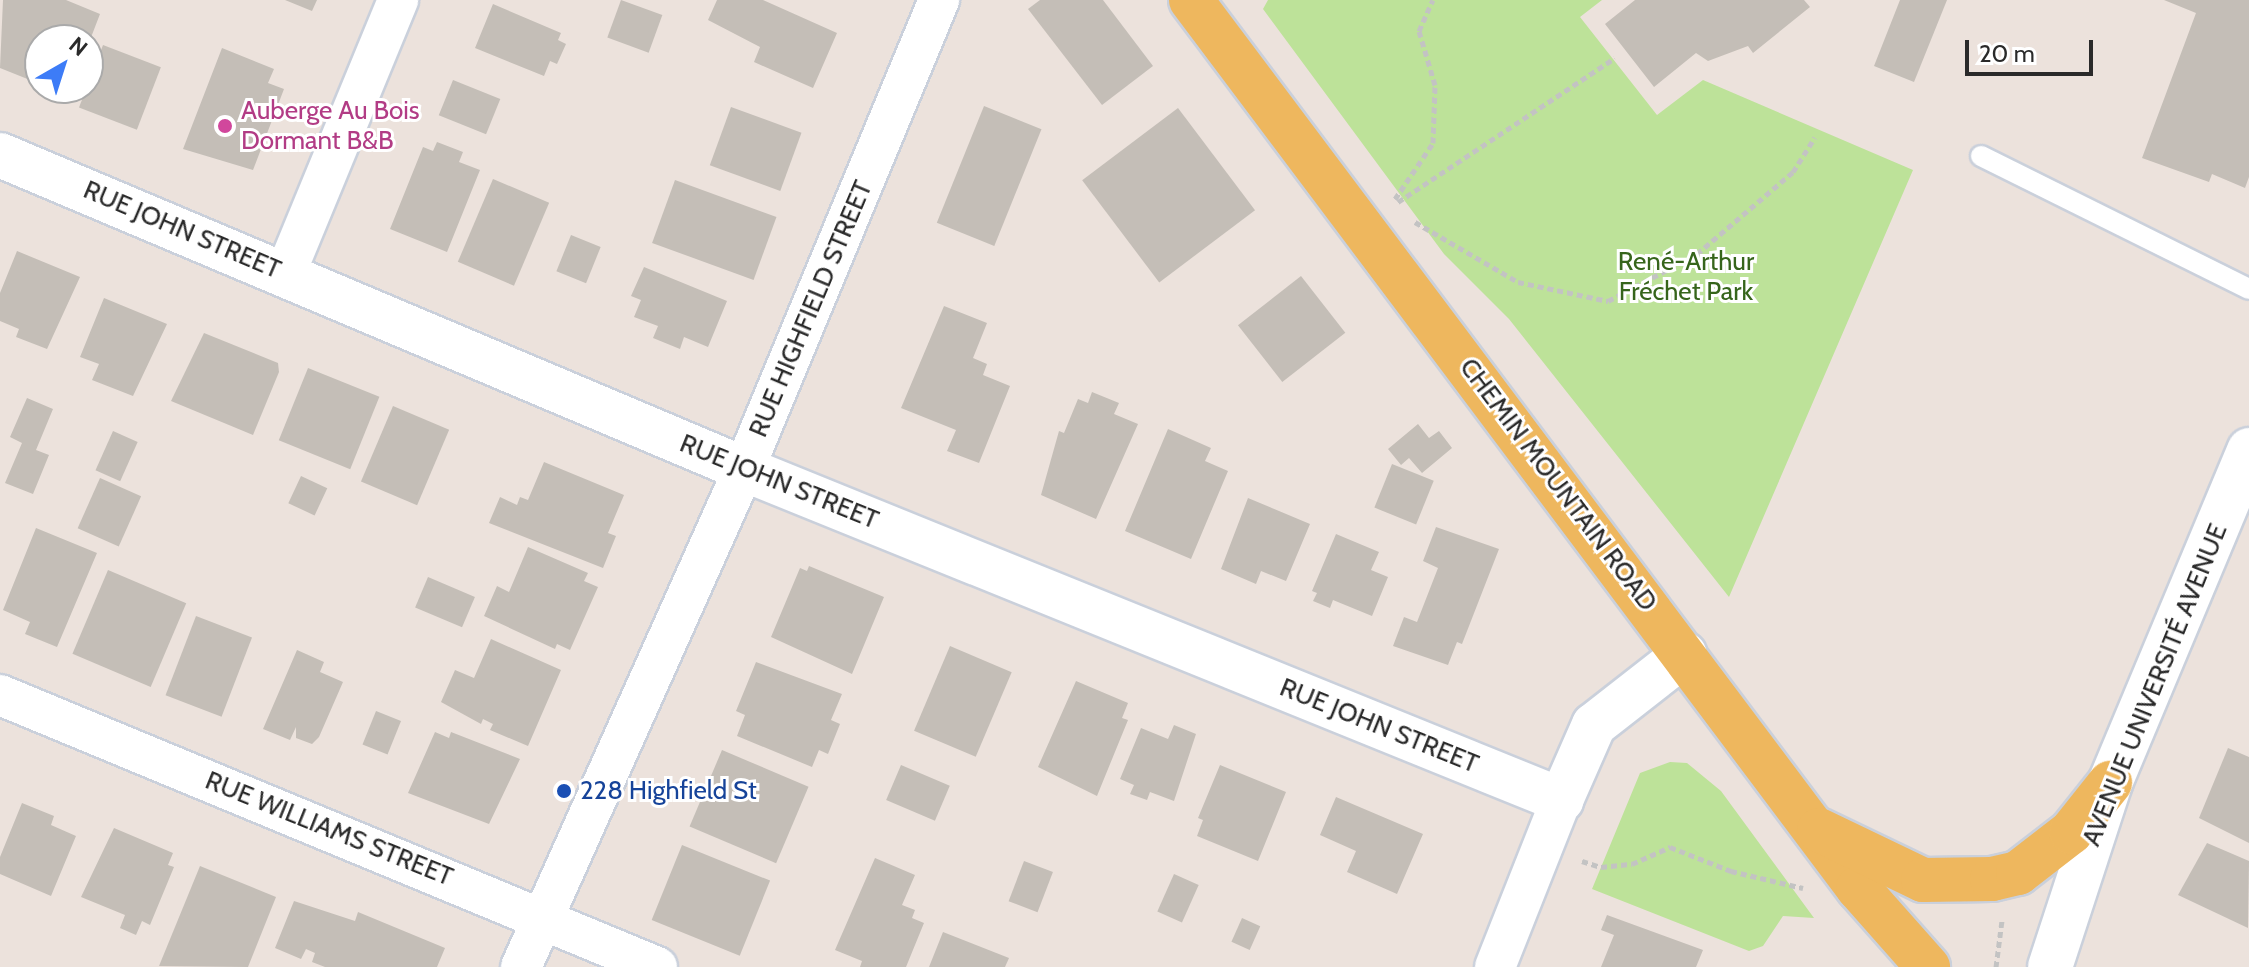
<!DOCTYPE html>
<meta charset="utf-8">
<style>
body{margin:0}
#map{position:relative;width:2249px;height:967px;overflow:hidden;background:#ece2dc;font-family:Cabin,sans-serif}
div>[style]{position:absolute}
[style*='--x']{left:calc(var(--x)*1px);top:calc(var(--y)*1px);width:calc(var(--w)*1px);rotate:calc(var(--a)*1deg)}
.green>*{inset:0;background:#bde299}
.building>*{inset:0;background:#c4beb7;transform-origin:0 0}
.path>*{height:5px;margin-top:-2.5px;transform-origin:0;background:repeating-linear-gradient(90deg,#c3c3c3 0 6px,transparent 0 10px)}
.roads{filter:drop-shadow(2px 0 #cad0db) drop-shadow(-2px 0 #cad0db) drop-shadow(0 2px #cad0db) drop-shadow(0 -2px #cad0db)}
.lane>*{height:20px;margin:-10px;padding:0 10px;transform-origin:10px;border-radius:10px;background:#fff}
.street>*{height:40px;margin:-20px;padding:0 20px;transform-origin:20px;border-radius:20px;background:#fff}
.secondary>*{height:44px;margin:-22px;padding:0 22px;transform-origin:22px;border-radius:22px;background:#fff}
.primary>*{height:44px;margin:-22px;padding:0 22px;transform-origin:22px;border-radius:22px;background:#eeb75e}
.dots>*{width:22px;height:22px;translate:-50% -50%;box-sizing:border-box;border:4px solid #fff;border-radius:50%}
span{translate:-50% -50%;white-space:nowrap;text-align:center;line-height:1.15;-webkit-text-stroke:6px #fff;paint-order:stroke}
.hotel-label{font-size:26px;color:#b23c85}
.left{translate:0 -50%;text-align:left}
.street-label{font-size:26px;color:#2a2a2a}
.park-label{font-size:26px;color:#36651b}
.transit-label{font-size:26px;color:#164399}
.north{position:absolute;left:24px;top:24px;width:80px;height:80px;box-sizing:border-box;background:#fff;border:2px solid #aaa;border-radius:50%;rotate:39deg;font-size:22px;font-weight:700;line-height:32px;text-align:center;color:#2a2a2a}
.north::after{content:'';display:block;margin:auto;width:28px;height:36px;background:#3d7cf7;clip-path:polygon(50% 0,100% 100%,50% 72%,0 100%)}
.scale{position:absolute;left:1965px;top:40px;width:128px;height:36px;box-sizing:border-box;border:4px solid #2a2a2a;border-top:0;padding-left:10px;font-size:24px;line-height:28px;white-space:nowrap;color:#2a2a2a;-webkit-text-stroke:6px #fff;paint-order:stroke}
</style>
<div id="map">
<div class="green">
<i style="clip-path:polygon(1268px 0,1602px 0,1580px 17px,1657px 115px,1703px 80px,1913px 170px,1729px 597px,1509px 319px,1444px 254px,1263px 9px)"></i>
<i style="clip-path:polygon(1670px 762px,1687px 763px,1721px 791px,1814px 918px,1783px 916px,1763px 946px,1749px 951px,1592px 889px,1640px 773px)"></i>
</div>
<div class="building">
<i style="clip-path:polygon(3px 0,66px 0,100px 14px,90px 40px,40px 40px,40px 84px,0 68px)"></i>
<i style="clip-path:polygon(285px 0,317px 0,312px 11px)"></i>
<i style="left:621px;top:0;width:44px;height:40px;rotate:20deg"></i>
<i style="clip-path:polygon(717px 0,763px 0,837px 33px,813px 88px,754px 62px,760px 47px,708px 20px)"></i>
<i style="clip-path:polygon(1040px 0,1103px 0,1153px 66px,1102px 105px,1028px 9px)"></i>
<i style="clip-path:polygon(1635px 0,1804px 0,1810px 7px,1753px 53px,1748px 46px,1708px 61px,1696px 53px,1654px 87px,1605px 24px)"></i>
<i style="clip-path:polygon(1900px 0,1947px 0,1914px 82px,1874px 66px)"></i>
<i style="clip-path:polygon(2164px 0,2249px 0,2249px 177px,2245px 188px,2212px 174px,2209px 182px,2142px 158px,2196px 13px)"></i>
<i style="clip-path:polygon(493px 4px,561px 33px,558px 40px,566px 44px,557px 64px,550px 61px,544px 76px,475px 48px)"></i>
<i style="left:103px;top:45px;width:62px;height:67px;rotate:21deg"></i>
<i style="clip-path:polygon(222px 48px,274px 69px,268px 83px,284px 89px,253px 170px,183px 149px)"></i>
<i style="left:453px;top:80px;width:51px;height:38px;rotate:22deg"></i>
<i style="left:984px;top:106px;width:62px;height:126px;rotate:22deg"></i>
<i style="left:731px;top:107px;width:75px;height:62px;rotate:20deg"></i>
<i style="left:1178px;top:108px;width:128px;height:120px;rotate:53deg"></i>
<i style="clip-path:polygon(437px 142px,463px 152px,459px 162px,480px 170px,447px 252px,390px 229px,423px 147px,433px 151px)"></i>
<i style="left:493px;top:179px;width:61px;height:90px;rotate:23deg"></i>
<i style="left:675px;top:180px;width:108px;height:67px;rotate:20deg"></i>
<i style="left:571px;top:235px;width:32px;height:39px;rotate:22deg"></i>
<i style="clip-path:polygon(17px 251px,80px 277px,47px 349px,16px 337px,19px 329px,0 321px,0 293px)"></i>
<i style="clip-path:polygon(644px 267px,727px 301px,708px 347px,684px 337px,680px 349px,653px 338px,658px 326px,634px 317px,641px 300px,631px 296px)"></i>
<i style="left:1301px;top:276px;width:72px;height:80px;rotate:52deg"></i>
<i style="clip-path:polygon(104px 298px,167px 324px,133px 396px,92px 380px,99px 364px,80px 357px)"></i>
<i style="clip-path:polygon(944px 306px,987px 323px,973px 358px,987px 364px,983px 375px,1010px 386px,979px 463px,947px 451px,956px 430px,901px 408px)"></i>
<i style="clip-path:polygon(204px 333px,278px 363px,279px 372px,253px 435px,171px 401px)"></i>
<i style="left:308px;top:368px;width:77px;height:78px;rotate:22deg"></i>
<i style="clip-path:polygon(1092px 392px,1119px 403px,1114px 414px,1138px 424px,1096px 519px,1041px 495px,1059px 431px,1064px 433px,1078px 399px,1088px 403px)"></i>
<i style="clip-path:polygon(27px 398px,53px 409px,36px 450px,49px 455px,33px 494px,5px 483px,22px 443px,10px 437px)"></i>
<i style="left:393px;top:406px;width:61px;height:82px;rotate:23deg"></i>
<i style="clip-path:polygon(1418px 424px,1429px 438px,1439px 431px,1452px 448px,1422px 473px,1409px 458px,1401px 465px,1388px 449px)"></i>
<i style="clip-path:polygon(1168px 429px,1211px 448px,1205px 461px,1228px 471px,1191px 559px,1125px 531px)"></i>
<i style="left:113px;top:431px;width:27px;height:43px;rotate:24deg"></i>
<i style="clip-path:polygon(544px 462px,624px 495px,608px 533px,616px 536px,603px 568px,489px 523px,500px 497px,517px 505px,520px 497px,528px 500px)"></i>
<i style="left:1392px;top:464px;width:45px;height:47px;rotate:22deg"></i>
<i style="left:301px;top:476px;width:29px;height:30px;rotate:25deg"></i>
<i style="left:100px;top:478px;width:45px;height:55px;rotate:24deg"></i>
<i style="clip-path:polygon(1248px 498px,1310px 524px,1286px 581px,1261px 571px,1256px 584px,1221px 569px)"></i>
<i style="clip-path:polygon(1436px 527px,1499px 549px,1462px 644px,1457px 642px,1448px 665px,1393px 646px,1404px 617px,1417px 622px,1438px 568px,1423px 561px)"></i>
<i style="clip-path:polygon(36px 528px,97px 553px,57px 647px,25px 634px,30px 622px,3px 610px)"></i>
<i style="clip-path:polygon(1336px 534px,1379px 552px,1371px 570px,1388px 577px,1372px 616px,1333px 600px,1330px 608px,1313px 601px,1317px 593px,1312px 591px)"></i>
<i style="clip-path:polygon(528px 547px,588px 573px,584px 581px,598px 587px,570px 650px,557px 644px,555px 649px,484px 616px,497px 586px,509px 592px)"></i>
<i style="clip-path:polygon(809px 566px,884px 597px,852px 674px,771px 637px,800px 568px,807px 571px)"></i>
<i style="left:108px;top:570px;width:85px;height:91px;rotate:23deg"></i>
<i style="left:428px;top:577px;width:51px;height:33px;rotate:23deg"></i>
<i style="left:196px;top:616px;width:60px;height:85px;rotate:21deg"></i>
<i style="clip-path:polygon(491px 639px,561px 670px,528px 746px,490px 730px,493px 724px,483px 719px,481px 724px,441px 702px,455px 670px,474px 678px)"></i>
<i style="left:950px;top:646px;width:67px;height:92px;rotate:23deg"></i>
<i style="clip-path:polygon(297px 650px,324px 662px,320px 672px,343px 682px,319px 737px,312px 744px,296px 738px,296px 727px,290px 740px,263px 729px)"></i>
<i style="clip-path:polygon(756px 662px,842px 694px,831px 720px,840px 724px,828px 754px,819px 750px,812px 767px,737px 736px,745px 715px,736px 711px)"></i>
<i style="clip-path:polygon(1076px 681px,1128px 703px,1122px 718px,1128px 720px,1097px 796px,1038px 767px)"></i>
<i style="left:376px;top:711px;width:27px;height:36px;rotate:22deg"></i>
<i style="clip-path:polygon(1174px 725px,1196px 734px,1174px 801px,1150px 792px,1147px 800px,1130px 794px,1134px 785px,1120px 779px,1141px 728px,1168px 739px)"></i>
<i style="clip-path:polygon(435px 732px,449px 738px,451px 732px,520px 759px,489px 824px,408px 793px)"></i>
<i style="clip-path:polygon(2228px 748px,2249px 757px,2249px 843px,2199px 818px)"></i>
<i style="left:722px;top:750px;width:94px;height:83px;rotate:23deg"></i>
<i style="left:901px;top:765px;width:53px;height:38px;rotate:23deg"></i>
<i style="clip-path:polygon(1220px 765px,1286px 792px,1258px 861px,1197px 836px,1203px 820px,1198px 818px)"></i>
<i style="clip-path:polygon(1336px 797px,1423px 834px,1397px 894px,1347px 872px,1356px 851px,1320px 835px)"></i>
<i style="clip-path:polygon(22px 803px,54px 816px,51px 825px,76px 836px,51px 896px,0 874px,0 857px)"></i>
<i style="clip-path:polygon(114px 828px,173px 853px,168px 865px,174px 867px,150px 925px,142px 921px,136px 935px,120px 928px,125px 915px,81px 897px)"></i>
<i style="clip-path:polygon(2207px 843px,2249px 861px,2248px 928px,2178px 895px)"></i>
<i style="left:682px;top:845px;width:95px;height:81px;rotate:22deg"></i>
<i style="clip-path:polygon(875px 858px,915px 875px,902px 905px,915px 910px,912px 918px,924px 923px,906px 967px,860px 967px,862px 961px,835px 950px)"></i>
<i style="left:1024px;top:861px;width:31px;height:43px;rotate:21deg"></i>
<i style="clip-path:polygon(200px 866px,276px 897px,248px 967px,159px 966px)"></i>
<i style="left:1174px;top:874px;width:27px;height:41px;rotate:24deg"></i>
<i style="clip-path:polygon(294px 901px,355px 921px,358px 912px,445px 948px,437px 967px,325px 967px,312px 962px,315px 953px,306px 949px,301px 959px,275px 948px)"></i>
<i style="clip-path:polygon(1607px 915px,1703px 950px,1696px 967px,1601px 967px,1614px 935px,1601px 930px)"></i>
<i style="left:1242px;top:918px;width:20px;height:26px;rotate:24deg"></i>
<i style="clip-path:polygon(943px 932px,1009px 958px,1005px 967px,929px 967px)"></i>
</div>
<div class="path">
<i style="--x:1395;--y:199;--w:68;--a:-55.8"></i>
<i style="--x:1433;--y:143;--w:58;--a:-88"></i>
<i style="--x:1435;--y:85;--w:56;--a:-106.5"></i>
<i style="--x:1419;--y:31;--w:34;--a:-66"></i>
<i style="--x:1398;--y:202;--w:260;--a:-33.6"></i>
<i style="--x:1415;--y:222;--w:119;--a:30.2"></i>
<i style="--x:1518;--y:282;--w:92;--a:11.9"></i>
<i style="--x:1608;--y:301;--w:101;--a:-27.8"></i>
<i style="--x:1697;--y:254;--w:126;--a:-40.5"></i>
<i style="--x:1793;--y:172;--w:41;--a:-57.8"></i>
<i style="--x:1582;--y:861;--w:20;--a:18"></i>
<i style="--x:1601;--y:867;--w:31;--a:-6"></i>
<i style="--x:1632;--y:864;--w:42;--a:-24.1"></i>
<i style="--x:1670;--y:847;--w:66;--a:21.5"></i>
<i style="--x:1731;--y:871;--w:74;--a:13.3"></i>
<i style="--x:1996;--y:967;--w:47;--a:-82.7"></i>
</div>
<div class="roads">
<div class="lane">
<i style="--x:1981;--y:156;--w:299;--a:26.4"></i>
</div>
<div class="street">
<i style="--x:286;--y:272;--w:294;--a:-67.6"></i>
<i style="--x:0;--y:695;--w:711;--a:22.49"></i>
<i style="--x:521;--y:967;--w:546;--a:-65.88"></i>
<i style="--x:744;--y:469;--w:508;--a:-67.42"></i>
<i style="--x:1495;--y:967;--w:180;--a:-68.4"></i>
</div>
<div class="secondary">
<i style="--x:0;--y:155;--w:808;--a:22.88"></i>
<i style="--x:744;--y:469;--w:882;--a:22.05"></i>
<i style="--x:1561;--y:800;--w:82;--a:-66.3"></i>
<i style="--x:1594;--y:725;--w:115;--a:-38"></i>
<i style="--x:2050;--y:967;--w:194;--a:-71.9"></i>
<i style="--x:2110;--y:783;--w:361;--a:-67.3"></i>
</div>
<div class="primary">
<i style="--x:1191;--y:0;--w:1111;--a:53.09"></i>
<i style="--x:1858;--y:888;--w:106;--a:48.5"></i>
<i style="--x:1819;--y:830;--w:115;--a:25.7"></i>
<i style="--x:1923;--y:880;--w:69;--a:-0.8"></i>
<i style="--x:1992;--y:879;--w:27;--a:-13"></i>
<i style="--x:2018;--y:873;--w:67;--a:-37.7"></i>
<i style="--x:2071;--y:832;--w:63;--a:-51.5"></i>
</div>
</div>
<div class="dots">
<i style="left:225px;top:126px;background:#d1479c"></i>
<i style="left:564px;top:791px;background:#1a4fb4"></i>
</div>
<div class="hotel-label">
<span class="left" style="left:241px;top:126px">Auberge Au Bois<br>Dormant B&amp;B</span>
</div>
<div class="street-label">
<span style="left:182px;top:230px;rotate:23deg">RUE JOHN STREET</span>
<span style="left:811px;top:309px;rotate:-67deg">RUE HIGHFIELD STREET</span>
<span style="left:779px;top:482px;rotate:22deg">RUE JOHN STREET</span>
<span style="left:1558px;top:485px;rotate:53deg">CHEMIN MOUNTAIN ROAD</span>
<span style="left:2155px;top:685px;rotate:-68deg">AVENUE UNIVERSITÉ AVENUE</span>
<span style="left:1379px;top:726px;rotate:22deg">RUE JOHN STREET</span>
<span style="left:329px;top:829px;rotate:22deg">RUE WILLIAMS STREET</span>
</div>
<div class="park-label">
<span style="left:1686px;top:277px">René-Arthur<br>Fréchet Park</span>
</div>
<div class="transit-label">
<span class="left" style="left:580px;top:791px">228 Highfield St</span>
</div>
<div class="north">N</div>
<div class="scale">20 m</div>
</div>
